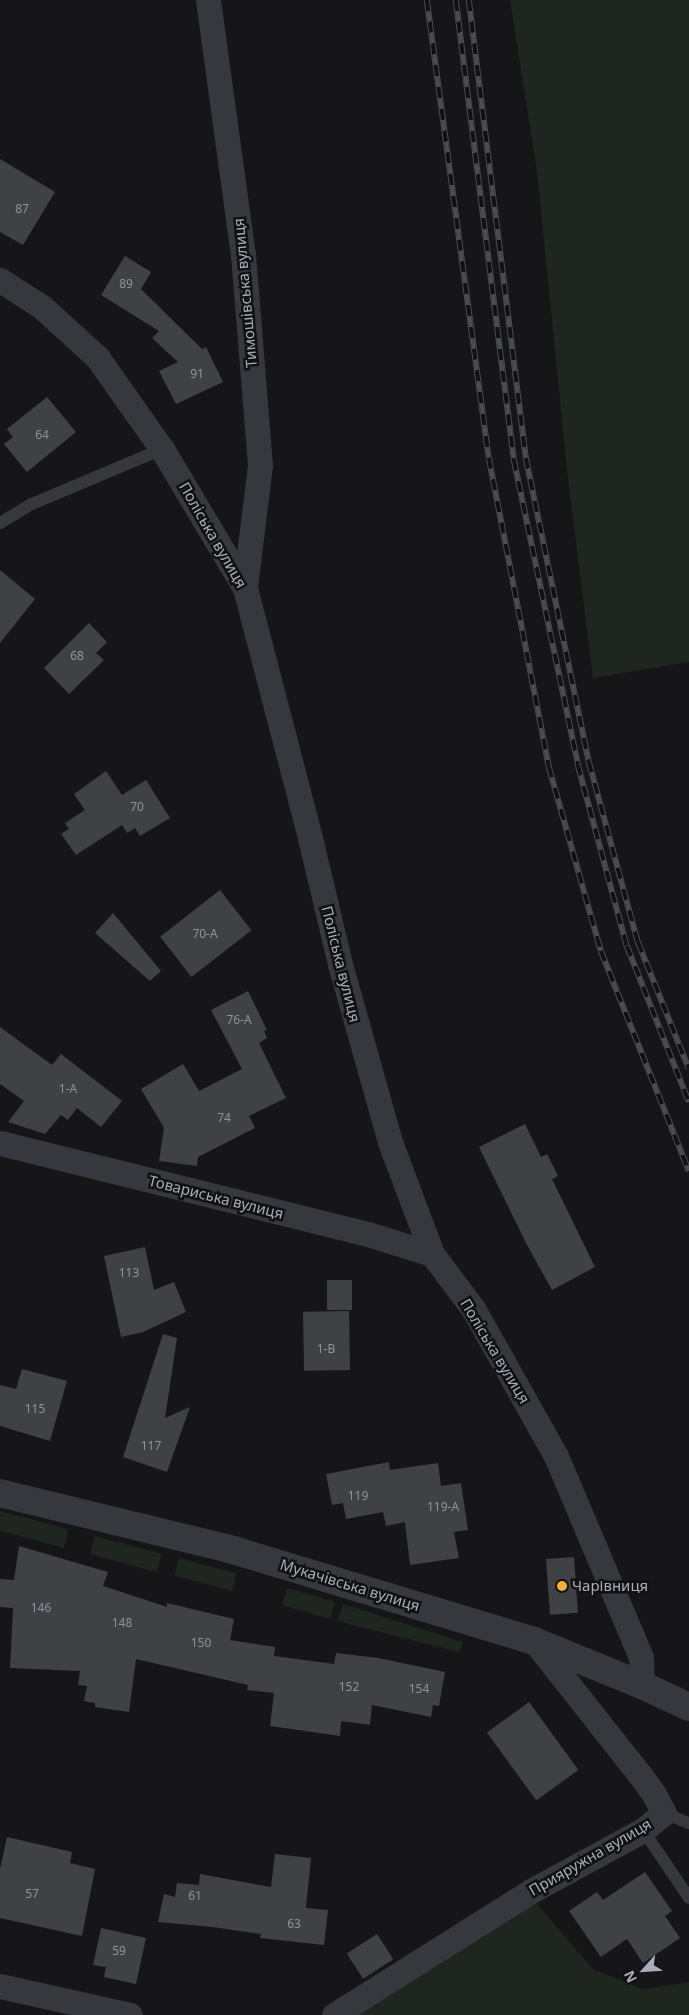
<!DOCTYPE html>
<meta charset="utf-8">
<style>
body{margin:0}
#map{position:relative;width:689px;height:2015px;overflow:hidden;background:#161618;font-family:"Noto Sans",sans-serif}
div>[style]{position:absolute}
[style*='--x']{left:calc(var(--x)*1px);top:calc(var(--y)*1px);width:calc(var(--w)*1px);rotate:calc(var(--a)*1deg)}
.green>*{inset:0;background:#1e261f;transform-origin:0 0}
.building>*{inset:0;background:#404145;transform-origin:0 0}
.service>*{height:12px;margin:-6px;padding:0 6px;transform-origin:6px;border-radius:6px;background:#37383d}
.minor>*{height:25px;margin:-12.5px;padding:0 12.5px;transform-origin:12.5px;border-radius:12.5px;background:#37383d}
.tertiary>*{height:28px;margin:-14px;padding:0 14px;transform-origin:14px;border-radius:14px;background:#37383d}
.rail>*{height:5.5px;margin-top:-2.75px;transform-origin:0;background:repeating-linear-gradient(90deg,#111113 0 11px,#4a4c52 0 22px);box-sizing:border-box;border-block:1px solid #4a4c52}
.dots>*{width:14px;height:14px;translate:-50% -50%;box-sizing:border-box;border:2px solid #111113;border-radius:50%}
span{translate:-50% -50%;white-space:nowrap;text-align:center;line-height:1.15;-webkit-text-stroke:5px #111113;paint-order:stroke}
.number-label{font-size:12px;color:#8e929b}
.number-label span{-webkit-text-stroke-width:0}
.street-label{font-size:15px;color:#a8adb8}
.poi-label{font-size:15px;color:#a8adb8}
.left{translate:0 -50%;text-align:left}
.north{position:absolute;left:619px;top:1945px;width:50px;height:50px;-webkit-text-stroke:4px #111113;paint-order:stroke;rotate:244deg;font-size:14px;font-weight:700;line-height:20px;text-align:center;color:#a8adb8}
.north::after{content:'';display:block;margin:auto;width:18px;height:22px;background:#a8adb8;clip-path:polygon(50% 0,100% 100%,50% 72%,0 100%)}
</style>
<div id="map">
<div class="green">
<i style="clip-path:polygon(510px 0,689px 0,689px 662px,593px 678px,567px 470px,537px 171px)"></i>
<i style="left:0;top:1511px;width:71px;height:19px;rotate:15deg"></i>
<i style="left:95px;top:1536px;width:69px;height:19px;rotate:15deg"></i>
<i style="left:179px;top:1558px;width:60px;height:18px;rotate:15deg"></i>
<i style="left:287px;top:1588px;width:50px;height:18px;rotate:16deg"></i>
<i style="clip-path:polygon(343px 1604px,463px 1642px,459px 1652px,337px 1621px)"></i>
<i style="clip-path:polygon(532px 1898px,594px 1970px,643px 1989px,689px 1982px,689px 2015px,350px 2015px)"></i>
</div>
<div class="building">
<i style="clip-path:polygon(0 159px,55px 192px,23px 245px,0 232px)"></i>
<i style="clip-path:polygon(125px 256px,151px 272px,141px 289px,202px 349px,206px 347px,223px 382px,176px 404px,159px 371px,178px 362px,152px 338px,159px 331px,101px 295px)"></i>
<i style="clip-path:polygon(47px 397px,76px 432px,27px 472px,4px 444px,13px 437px,7px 429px)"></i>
<i style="clip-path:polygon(0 570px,35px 599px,0 643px)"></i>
<i style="clip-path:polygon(89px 623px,107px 642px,96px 653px,104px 660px,69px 694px,44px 668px)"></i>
<i style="clip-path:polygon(106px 771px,122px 795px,146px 780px,170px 818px,140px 836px,135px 828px,127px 833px,122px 825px,76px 855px,61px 834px,69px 829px,65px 823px,85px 810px,74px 794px)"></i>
<i style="left:220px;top:890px;width:51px;height:76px;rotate:52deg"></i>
<i style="clip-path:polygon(113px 913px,161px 971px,150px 981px,95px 933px)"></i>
<i style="clip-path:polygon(248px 991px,267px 1030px,264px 1031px,267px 1038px,259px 1043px,286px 1098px,249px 1116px,255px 1128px,198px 1157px,197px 1166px,159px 1161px,164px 1128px,141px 1089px,183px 1064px,199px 1091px,242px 1069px,211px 1010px)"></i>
<i style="clip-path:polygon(0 1027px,52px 1065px,61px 1054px,122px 1101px,101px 1127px,77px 1108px,68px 1120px,61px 1115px,45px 1134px,8px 1122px,24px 1101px,0 1084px)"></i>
<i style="clip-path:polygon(525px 1124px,541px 1157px,547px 1154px,558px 1176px,552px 1179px,595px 1267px,552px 1290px,527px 1245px,479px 1147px)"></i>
<i style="clip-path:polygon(145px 1247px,154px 1290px,174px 1282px,186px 1312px,143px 1332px,121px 1337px,104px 1256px)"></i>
<i style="left:327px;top:1280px;width:25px;height:30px"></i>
<i style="left:349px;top:1311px;width:59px;height:46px;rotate:89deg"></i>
<i style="clip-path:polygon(163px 1334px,177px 1338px,165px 1418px,190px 1407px,167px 1472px,123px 1457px)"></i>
<i style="clip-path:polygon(22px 1369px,67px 1381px,50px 1441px,0 1426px,0 1385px,16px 1389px)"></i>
<i style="clip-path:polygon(389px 1462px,390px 1470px,438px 1463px,441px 1486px,461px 1483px,468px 1530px,454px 1532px,459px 1558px,410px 1565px,405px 1522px,386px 1526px,383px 1512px,346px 1519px,343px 1503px,332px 1505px,326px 1474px)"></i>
<i style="clip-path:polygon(19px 1546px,108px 1572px,103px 1586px,167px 1607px,167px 1603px,234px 1619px,230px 1640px,275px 1647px,274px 1656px,334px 1664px,336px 1653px,378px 1658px,445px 1672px,439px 1706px,433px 1705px,431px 1717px,372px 1705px,370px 1725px,341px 1721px,340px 1736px,270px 1726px,274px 1693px,247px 1690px,248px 1685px,136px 1659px,129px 1712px,95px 1707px,95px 1703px,84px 1701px,87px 1686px,78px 1685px,80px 1671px,10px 1668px,13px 1608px,0 1607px,0 1579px,14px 1580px)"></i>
<i style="left:574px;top:1557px;width:56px;height:28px;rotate:86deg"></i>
<i style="left:529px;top:1702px;width:84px;height:52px;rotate:54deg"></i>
<i style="clip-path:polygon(7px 1837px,72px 1852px,70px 1863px,95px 1869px,82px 1936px,0 1918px,0 1869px)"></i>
<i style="clip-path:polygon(275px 1854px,311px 1858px,306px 1908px,328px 1910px,324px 1945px,260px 1938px,261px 1934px,212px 1927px,158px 1922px,164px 1894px,175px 1897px,177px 1883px,199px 1885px,200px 1874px,271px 1887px)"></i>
<i style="clip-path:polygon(645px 1872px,672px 1911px,665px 1916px,680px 1938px,643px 1963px,627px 1939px,601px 1957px,569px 1911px,597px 1892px,603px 1900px)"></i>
<i style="clip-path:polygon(101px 1928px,146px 1938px,136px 1984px,104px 1977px,106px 1967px,93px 1965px)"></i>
<i style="left:377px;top:1934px;width:30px;height:36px;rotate:57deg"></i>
</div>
<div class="service">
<i style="--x:0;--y:523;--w:37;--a:-31"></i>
<i style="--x:32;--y:504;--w:141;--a:-22.9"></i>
<i style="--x:664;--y:1813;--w:27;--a:22"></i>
<i style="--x:643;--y:1830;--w:82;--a:55.9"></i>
</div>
<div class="minor">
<i style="--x:208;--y:0;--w:256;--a:82.2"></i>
<i style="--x:243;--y:254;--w:212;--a:85.4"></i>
<i style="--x:260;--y:465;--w:124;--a:97"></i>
<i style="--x:0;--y:280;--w:50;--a:32.7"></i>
<i style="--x:42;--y:307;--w:74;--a:42.3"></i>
<i style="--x:97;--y:357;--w:113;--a:54.8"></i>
<i style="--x:162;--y:449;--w:162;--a:59.2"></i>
<i style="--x:245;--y:588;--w:258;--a:75.4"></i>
<i style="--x:310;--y:838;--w:130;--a:76.6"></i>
<i style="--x:340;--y:964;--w:185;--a:74.3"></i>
<i style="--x:390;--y:1142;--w:120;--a:69.4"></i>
<i style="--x:432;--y:1254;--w:70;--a:53.1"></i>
<i style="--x:474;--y:1310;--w:167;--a:60.7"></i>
<i style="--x:556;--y:1456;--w:218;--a:67.1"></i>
<i style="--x:641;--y:1657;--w:28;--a:88"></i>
<i style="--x:0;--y:1143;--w:379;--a:13.9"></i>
<i style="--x:368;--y:1234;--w:67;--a:17.4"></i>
<i style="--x:0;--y:1986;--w:133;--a:12.6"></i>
<i style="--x:334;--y:2015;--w:233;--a:-32.2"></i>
<i style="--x:531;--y:1891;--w:128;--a:-28.6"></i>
<i style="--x:643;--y:1830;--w:27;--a:-39"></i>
<i style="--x:664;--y:1813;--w:21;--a:-118"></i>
<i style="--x:654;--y:1794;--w:24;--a:-126"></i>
<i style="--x:640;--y:1775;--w:171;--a:-128.3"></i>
</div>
<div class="tertiary">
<i style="--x:0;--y:1493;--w:240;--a:13.7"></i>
<i style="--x:233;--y:1550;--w:314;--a:16.8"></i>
<i style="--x:534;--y:1641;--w:117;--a:22.2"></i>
<i style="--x:642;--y:1685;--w:52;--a:25.1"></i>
</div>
<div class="rail">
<i style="--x:427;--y:0;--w:462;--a:82.3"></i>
<i style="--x:489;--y:458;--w:315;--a:79"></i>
<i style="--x:549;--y:767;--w:191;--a:74.2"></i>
<i style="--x:601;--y:951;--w:237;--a:68.2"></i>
<i style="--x:456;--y:0;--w:464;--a:82.8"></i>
<i style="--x:514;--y:460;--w:312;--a:78.1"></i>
<i style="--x:578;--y:765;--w:188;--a:74.9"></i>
<i style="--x:627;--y:946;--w:168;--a:68.3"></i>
<i style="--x:469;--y:0;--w:462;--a:82.9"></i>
<i style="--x:526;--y:458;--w:310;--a:78.3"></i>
<i style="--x:589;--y:762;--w:187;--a:74.8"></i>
<i style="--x:638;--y:942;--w:137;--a:68.1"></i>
</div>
<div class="dots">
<i style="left:562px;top:1586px;background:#f2b134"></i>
</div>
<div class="number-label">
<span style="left:22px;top:209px">87</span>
<span style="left:126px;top:284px">89</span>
<span style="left:197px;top:374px">91</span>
<span style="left:42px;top:435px">64</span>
<span style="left:77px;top:656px">68</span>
<span style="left:137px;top:807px">70</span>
<span style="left:205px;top:934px">70-А</span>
<span style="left:239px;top:1020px">76-А</span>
<span style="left:68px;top:1089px">1-А</span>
<span style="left:224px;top:1118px">74</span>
<span style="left:129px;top:1273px">113</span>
<span style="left:326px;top:1349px">1-В</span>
<span style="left:35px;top:1409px">115</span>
<span style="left:151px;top:1446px">117</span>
<span style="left:358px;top:1496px">119</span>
<span style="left:443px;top:1507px">119-А</span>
<span style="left:41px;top:1608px">146</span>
<span style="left:122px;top:1623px">148</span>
<span style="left:201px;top:1643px">150</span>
<span style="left:349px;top:1687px">152</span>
<span style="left:419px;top:1689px">154</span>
<span style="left:32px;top:1894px">57</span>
<span style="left:195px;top:1896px">61</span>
<span style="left:294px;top:1924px">63</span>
<span style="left:119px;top:1951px">59</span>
</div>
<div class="street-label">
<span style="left:245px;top:293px;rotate:-95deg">Тимошівська вулиця</span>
<span style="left:213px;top:535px;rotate:60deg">Поліська вулиця</span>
<span style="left:341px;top:964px;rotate:76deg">Поліська вулиця</span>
<span style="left:216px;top:1197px;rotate:14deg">Товариська вулиця</span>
<span style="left:495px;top:1351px;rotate:59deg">Поліська вулиця</span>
<span style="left:350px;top:1585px;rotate:17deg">Мукачівська вулиця</span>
<span style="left:590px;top:1857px;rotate:-30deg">Прияружна вулиця</span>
</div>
<div class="poi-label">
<span class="left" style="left:572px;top:1586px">Чарівниця</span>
</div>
<div class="north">N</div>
</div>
